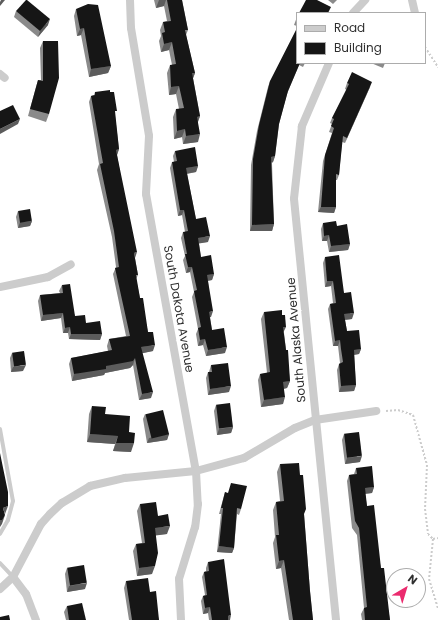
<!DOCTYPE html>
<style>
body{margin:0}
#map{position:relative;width:438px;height:620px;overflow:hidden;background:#fff;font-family:Poppins,sans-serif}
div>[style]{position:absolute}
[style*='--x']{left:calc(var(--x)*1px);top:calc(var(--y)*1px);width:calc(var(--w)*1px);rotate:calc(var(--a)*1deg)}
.path>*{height:2px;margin-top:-1px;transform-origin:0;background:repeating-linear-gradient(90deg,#ccc 0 2px,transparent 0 4px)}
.service>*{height:4px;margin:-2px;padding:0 2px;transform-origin:2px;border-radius:2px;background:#ccc}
.minor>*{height:8px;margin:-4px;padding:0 4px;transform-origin:4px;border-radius:4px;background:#ccc}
.wall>*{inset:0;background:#8a8a8a}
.shaded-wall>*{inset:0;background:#5c5c5c}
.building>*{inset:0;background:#161616;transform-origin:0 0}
span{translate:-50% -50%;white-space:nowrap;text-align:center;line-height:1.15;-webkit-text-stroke:4px #fff;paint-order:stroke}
.street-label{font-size:12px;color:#2f2f2f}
.legend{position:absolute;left:296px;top:12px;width:130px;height:52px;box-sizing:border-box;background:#fff;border:1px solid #acacac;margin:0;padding:5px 7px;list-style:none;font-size:12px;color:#2f2f2f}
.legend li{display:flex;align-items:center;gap:8px;height:20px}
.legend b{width:20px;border:1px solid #acacac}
.north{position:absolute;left:386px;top:568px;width:40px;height:40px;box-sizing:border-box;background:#fff;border:1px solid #acacac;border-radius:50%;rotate:38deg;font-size:11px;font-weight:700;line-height:16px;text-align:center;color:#2f2f2f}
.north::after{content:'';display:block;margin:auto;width:14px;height:18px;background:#eb2b6e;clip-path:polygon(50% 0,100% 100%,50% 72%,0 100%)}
</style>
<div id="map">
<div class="path">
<i style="--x:425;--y:47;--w:24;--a:57"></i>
<i style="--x:386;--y:411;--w:12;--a:-5"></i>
<i style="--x:398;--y:410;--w:16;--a:18"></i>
<i style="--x:413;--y:415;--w:52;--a:74.4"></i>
<i style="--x:427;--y:465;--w:44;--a:92.6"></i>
<i style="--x:425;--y:509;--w:25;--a:83"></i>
<i style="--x:428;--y:534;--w:7;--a:45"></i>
<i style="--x:433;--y:539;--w:5;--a:-11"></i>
<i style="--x:433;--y:539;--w:40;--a:95.7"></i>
<i style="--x:429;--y:579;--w:31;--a:73"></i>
</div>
<div class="service">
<i style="--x:0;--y:429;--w:73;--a:79.8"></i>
<i style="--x:13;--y:501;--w:20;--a:105"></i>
<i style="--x:8;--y:520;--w:16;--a:120"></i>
<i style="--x:0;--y:563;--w:19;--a:47"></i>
</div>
<div class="minor">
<i style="--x:130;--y:0;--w:28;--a:88"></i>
<i style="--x:131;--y:28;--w:109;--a:80.5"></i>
<i style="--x:149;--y:136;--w:58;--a:93"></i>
<i style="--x:146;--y:194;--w:281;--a:79.8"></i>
<i style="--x:196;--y:471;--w:33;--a:87"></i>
<i style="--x:198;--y:504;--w:23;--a:97"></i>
<i style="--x:195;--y:527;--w:54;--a:107.1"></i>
<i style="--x:179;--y:579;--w:41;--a:87.2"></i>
<i style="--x:412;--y:0;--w:13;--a:77"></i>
<i style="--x:353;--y:13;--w:18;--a:-47"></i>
<i style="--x:329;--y:63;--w:69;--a:113.2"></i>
<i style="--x:302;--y:126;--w:73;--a:96.3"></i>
<i style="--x:294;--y:199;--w:423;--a:84.3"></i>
<i style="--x:0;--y:74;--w:6;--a:39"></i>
<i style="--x:0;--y:287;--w:49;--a:-11.8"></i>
<i style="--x:48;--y:277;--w:26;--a:-29"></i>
<i style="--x:13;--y:577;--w:21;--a:53"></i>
<i style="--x:26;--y:594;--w:28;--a:69"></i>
<i style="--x:0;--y:589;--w:18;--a:-43"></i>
<i style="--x:13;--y:577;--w:60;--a:-62.2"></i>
<i style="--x:41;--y:524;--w:13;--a:-48"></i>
<i style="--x:50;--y:514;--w:16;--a:-43"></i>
<i style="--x:62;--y:503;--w:33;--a:-31"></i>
<i style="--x:90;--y:486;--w:36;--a:-13"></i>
<i style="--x:125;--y:478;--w:71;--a:-5.6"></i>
<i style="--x:196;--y:471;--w:50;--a:-15.2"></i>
<i style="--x:244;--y:458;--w:59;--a:-30.5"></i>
<i style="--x:295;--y:428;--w:22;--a:-22"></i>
<i style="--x:315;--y:420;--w:62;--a:-8.4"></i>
</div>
<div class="wall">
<i style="clip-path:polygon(154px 0,182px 0,188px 30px,186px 35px,195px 73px,193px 78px,200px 116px,198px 122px,198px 142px,183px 144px,182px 137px,174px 139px,173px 117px,176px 109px,179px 109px,176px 94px,169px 95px,167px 73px,170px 65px,172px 65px,169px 50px,161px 52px,159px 41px,161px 36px,160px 30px,163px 22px,167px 21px,164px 6px,156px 8px)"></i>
<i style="clip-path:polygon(328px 0,337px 0,333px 4px)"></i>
<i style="clip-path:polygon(76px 9px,111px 66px,108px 73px,89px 77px,81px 35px,77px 36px,74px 16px)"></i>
<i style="clip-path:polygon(16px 11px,48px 25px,38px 37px,14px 17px)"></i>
<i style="clip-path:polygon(297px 17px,297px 26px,294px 25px)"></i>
<i style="clip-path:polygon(43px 41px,49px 114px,46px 122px,28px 116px,36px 87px,38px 80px,41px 80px,40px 48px)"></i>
<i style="clip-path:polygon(297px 63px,305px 63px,303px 67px,299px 65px,287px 94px,279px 124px,275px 156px,273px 162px,272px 163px,274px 224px,272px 231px,250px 231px,251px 165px,257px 131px,268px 87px,270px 81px)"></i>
<i style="clip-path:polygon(371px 63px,385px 63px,383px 68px)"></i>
<i style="clip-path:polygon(347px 83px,370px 87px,345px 143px,342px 142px,339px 175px,337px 180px,336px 180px,336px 207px,334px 213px,318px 212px,323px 161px,332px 133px,329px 132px,332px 124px,330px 123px,332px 118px,347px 90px,345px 89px)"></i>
<i style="clip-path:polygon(95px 92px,115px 116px,119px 149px,117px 155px,138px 275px,136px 279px,140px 298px,148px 332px,153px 351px,142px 353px,151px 398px,139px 400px,133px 365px,130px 368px,105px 373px,104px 375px,72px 381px,69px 364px,71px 358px,108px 351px,107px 346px,109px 339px,126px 336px,113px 274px,116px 267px,112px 237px,97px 170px,99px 164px,89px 102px,91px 96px,94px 95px)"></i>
<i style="clip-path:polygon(175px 151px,198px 166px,196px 172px,187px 174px,196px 219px,208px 242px,199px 243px,201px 257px,214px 274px,212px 280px,208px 281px,211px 317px,210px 317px,212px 330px,225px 353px,206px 356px,203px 345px,198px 346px,196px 334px,198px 329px,192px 297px,194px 292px,190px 272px,186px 273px,183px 260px,185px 256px,181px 238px,183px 232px,185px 232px,182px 215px,178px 216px,170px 168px,172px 162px,174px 162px,173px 156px)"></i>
<i style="clip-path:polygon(18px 211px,32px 221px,30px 226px,18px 228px,16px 217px)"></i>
<i style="clip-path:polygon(323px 223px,337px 226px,350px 244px,348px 250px,329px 252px,327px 241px,322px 241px,321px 229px)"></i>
<i style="clip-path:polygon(325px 257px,344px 293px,352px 319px,345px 320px,347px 331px,361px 349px,359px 354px,354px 355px,356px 385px,354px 391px,339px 392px,337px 370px,339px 364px,340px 363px,338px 346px,333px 346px,328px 309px,330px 304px,333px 303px,331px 286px,325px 287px,323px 263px)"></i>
<i style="clip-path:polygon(62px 285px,75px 316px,86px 323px,102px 334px,100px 340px,69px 339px,68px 333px,63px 333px,61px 318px,41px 321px,38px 301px,40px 295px,60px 293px,59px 291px)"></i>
<i style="clip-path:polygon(264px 312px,284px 333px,290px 381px,287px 388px,284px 389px,283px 404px,261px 407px,258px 380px,260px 374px,267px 373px,261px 319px)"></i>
<i style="clip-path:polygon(12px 353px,23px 371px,11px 372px,10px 358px)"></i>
<i style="clip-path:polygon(211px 365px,229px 392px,208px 395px,206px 378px,208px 372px,209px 372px)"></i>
<i style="clip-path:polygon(216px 405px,233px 427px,231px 433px,217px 435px,214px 411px)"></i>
<i style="clip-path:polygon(92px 406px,105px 414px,129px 432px,131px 452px,113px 451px,115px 444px,87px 442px,89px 414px)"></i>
<i style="clip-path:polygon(145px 414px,169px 434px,167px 440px,147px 443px,143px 419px)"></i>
<i style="clip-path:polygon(344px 434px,360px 462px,345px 464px,342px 440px)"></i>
<i style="clip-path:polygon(280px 464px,304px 514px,310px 591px,313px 620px,289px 620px,281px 568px,276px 569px,273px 543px,275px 537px,273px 510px,276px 502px,280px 501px,277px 472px)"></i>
<i style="clip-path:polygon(356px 468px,374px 487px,372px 493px,365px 494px,367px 506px,381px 568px,390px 620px,362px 620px,361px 614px,364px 608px,357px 535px,352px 528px,347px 481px,349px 475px,354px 474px)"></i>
<i style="clip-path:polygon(225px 492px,241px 509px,239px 515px,237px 514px,234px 548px,232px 553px,217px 552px,221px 514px,219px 514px)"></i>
<i style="clip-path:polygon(140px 504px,158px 516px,167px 534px,156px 535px,152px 574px,137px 576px,133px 551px,136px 544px,142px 543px,137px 511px)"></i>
<i style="clip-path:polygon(208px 562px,230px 620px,209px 620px,208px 613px,203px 614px,201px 601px,203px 596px,205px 595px,202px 577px,204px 572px,206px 571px,206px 568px)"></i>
<i style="clip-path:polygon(67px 568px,85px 589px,67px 592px,65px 574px)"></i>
<i style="clip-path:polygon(126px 581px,150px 592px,159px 620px,129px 620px,124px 588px)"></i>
<i style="clip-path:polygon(67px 606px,86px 620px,66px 620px,64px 612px)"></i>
</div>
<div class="shaded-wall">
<i style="clip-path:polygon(1px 0,5px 0,0 6px,0 2px)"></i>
<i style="clip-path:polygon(159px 0,166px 0,164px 6px,156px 8px)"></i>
<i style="clip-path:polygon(50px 19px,48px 25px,38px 37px,40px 31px)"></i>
<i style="clip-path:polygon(84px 28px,81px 35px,77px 36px,80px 29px)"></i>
<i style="clip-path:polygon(172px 42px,169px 50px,161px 52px,164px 44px)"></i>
<i style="clip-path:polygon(111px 66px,108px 73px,89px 77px,91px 69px)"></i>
<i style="clip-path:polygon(192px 73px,195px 73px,192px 81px)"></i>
<i style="clip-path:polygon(372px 82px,370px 87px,345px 143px,347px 138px)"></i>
<i style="clip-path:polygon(179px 86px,176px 94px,169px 95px,171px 87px)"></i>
<i style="clip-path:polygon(200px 116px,197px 124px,197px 117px)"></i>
<i style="clip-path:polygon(20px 119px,18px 124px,0 134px,0 129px)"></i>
<i style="clip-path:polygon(185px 129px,182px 137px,174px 139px,177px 131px)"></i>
<i style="clip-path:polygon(200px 134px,198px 142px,183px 144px,186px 136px)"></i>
<i style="clip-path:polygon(119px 149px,117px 155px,116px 150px)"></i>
<i style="clip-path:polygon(275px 156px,273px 162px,269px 163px,271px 157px)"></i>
<i style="clip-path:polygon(198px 166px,196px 172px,184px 174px,186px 168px)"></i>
<i style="clip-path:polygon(321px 207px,336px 207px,334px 213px,318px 212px)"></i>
<i style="clip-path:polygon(180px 210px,184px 210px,182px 215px,178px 216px)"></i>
<i style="clip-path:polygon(32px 221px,30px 226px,18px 228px,20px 222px)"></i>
<i style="clip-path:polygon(274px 224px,272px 231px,250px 231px,252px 225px)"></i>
<i style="clip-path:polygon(329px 235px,327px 241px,322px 241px,324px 236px)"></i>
<i style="clip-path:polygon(210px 236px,208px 242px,196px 244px,198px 238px)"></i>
<i style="clip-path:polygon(350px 244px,348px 250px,329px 252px,331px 246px)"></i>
<i style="clip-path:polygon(137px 252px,135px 258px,134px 253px)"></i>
<i style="clip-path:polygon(188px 267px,192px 267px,190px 272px,186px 273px)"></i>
<i style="clip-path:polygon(214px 274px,212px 280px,205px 281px,207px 275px)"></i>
<i style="clip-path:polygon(327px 281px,333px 281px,331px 286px,325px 287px)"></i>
<i style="clip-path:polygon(213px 311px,211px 317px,207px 318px,209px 312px)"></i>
<i style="clip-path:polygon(63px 313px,61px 318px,41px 321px,43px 315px)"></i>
<i style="clip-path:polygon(354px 313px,352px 319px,342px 320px,344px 314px)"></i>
<i style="clip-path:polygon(70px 327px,68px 333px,63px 333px,65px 328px)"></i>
<i style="clip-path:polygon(283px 327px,286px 327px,283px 333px)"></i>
<i style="clip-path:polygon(71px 334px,102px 334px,100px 340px,69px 339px)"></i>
<i style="clip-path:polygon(205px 339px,203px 345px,198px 346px,200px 340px)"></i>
<i style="clip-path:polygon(340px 340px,338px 346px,333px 346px,335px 341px)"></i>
<i style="clip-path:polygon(155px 345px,153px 351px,139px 354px,141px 347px)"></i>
<i style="clip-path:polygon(227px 347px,225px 353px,206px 356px,208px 350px)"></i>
<i style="clip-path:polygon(361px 349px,359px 354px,352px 355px,354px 350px)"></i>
<i style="clip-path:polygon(135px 358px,133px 365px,130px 368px,105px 373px,104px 375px,72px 381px,74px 374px)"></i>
<i style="clip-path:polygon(26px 365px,23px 371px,11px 372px,13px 367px)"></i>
<i style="clip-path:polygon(290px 381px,287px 388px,281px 389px,283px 382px)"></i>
<i style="clip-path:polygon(356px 385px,354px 391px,339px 392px,341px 386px)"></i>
<i style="clip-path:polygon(231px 386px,229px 392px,208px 395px,210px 389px)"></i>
<i style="clip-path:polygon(153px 392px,151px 398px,139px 400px,142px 394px)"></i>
<i style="clip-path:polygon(285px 397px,283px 404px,261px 407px,264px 400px)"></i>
<i style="clip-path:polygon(233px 427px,231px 433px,217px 435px,219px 429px)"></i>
<i style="clip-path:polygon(90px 434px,118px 436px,115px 444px,87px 442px)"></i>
<i style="clip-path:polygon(169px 434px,167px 440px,147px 443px,149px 438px)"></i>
<i style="clip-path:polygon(116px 443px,134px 443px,131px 452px,113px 451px)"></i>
<i style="clip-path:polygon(362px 456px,360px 462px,345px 464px,347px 458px)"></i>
<i style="clip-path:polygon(374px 487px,372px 493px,362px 494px,365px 488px)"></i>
<i style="clip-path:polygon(8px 506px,5px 514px,3px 508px)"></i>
<i style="clip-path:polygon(5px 515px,2px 524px,0 527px,0 520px)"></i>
<i style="clip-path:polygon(170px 526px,167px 534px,152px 536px,155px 528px)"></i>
<i style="clip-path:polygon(219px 546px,234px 548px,232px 553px,217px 552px)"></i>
<i style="clip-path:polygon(284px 560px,281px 568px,276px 569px,279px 561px)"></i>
<i style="clip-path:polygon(155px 566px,152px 574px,137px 576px,139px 568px)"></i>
<i style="clip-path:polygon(87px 583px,85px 589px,67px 592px,69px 586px)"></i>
<i style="clip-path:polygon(210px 607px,208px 613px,203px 614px,205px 608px)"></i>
<i style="clip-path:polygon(231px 615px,230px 620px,226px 620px,228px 616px)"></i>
</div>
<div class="building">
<i style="clip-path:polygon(26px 0,27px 0,50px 19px,40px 31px,16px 11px)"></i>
<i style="clip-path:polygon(167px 0,182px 0,188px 30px,185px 30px,195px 73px,192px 73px,200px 116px,197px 117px,200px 134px,186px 136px,185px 129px,177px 131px,176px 109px,184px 108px,179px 86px,171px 87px,170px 65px,176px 64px,172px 42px,164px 44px,162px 33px,165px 32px,163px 22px,171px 21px)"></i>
<i style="clip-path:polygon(306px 0,317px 0,331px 7px,328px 13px,299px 13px)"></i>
<i style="clip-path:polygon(88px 4px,98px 5px,111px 66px,91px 69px,84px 28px,80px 29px,76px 9px)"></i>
<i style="clip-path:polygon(297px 28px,297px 63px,300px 63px,288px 91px,279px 124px,275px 156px,271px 157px,274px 224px,252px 225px,253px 159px,259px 125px,270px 81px)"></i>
<i style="clip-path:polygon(43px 41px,58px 41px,59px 78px,49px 114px,30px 109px,38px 80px,43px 81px)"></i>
<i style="clip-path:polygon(352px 72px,372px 82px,347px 138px,343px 136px,339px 175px,336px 174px,336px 207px,321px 207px,325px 155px,334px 128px,331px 126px,334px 119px,332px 118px,349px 84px,347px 83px)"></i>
<i style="clip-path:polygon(110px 90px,110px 92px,114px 92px,117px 111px,115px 111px,119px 149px,116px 150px,137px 252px,134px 253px,138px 275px,136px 275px,140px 298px,143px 298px,148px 332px,153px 332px,155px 345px,141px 347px,153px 392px,142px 394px,135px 358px,133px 361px,106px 366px,106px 369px,74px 374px,71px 358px,112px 350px,109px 339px,130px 336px,115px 268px,119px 267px,114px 231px,100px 164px,103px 163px,91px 96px,95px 95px,95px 92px)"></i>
<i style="clip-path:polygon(13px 105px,20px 119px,0 129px,0 111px)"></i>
<i style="clip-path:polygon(195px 147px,198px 166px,186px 168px,196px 219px,206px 217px,210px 236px,198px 238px,201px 257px,211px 255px,214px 274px,207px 275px,213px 311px,209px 312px,212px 330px,224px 328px,227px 347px,208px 350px,205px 339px,200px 340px,198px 328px,201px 327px,194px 291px,197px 290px,192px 267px,188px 267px,185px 254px,187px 254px,183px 232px,188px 231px,184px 210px,180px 210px,172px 162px,177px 161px,175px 151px)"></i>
<i style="left:30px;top:209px;width:12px;height:12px;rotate:81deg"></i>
<i style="clip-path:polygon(336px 221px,337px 226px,347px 224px,350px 244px,331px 246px,329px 235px,324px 236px,323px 223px)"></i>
<i style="clip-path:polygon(339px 255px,344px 293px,351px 292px,354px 313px,344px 314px,347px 331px,359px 330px,361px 349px,354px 350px,356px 385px,341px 386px,339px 364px,343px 362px,341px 349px,340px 340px,335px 341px,330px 304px,336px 303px,333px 281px,327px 281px,325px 257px)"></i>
<i style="clip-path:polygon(70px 284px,75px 316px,85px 315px,86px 323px,100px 321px,102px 334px,71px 334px,70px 327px,65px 328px,63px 313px,43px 315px,40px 295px,63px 293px,62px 285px)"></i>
<i style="clip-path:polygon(282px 310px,282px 315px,285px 315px,286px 327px,283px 327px,286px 350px,288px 350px,290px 381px,283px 382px,285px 397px,264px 400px,260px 374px,270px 372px,264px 312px)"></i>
<i style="left:24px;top:351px;width:14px;height:12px;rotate:82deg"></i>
<i style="clip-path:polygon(228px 363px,231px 386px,210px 389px,208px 372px,212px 372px,211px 365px)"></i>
<i style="left:230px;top:403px;width:24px;height:14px;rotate:83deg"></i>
<i style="clip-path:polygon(92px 406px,106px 407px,105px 414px,130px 416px,129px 432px,135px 433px,134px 443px,116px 443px,118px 436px,90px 434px)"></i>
<i style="left:163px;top:410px;width:25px;height:18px;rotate:76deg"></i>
<i style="left:359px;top:432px;width:24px;height:15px;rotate:83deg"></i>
<i style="clip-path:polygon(0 453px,8px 492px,8px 506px,3px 508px,5px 515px,2px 520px,0 520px)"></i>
<i style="clip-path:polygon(299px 463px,300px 475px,303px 475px,306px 509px,304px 514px,310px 591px,313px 620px,293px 620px,284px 560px,279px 561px,276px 535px,279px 535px,276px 502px,284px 501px,280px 464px)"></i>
<i style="clip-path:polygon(372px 466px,374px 487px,365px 488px,367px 506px,374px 505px,381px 568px,384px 568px,390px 620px,365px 620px,364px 608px,367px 607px,359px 528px,355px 521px,349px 475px,357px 474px,356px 468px)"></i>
<i style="clip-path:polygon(231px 483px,247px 486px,241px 509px,237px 508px,234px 548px,219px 546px,223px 508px,221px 508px,225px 492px,228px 493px)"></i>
<i style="clip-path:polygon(156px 502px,158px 516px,168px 514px,170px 526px,155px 528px,158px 553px,155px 566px,139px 568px,136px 544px,145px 543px,140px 504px)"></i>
<i style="clip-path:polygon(224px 559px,231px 615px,228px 616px,228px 620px,212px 620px,210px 607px,205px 608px,203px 596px,207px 595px,204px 572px,209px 571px,208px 562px)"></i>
<i style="left:84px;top:565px;width:18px;height:17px;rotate:81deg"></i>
<i style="clip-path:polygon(148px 578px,150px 592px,156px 591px,159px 620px,132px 620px,126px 581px)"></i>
<i style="clip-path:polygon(82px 603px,86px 620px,69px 620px,67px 606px)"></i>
<i style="clip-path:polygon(9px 615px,10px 620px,0 620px,0 617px)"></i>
</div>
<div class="street-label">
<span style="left:179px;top:309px;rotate:80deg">South Dakota Avenue</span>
<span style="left:296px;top:340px;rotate:-95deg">South Alaska Avenue</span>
</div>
<ul class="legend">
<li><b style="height:5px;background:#ccc"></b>Road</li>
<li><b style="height:11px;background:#161616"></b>Building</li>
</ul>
<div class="north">N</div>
</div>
